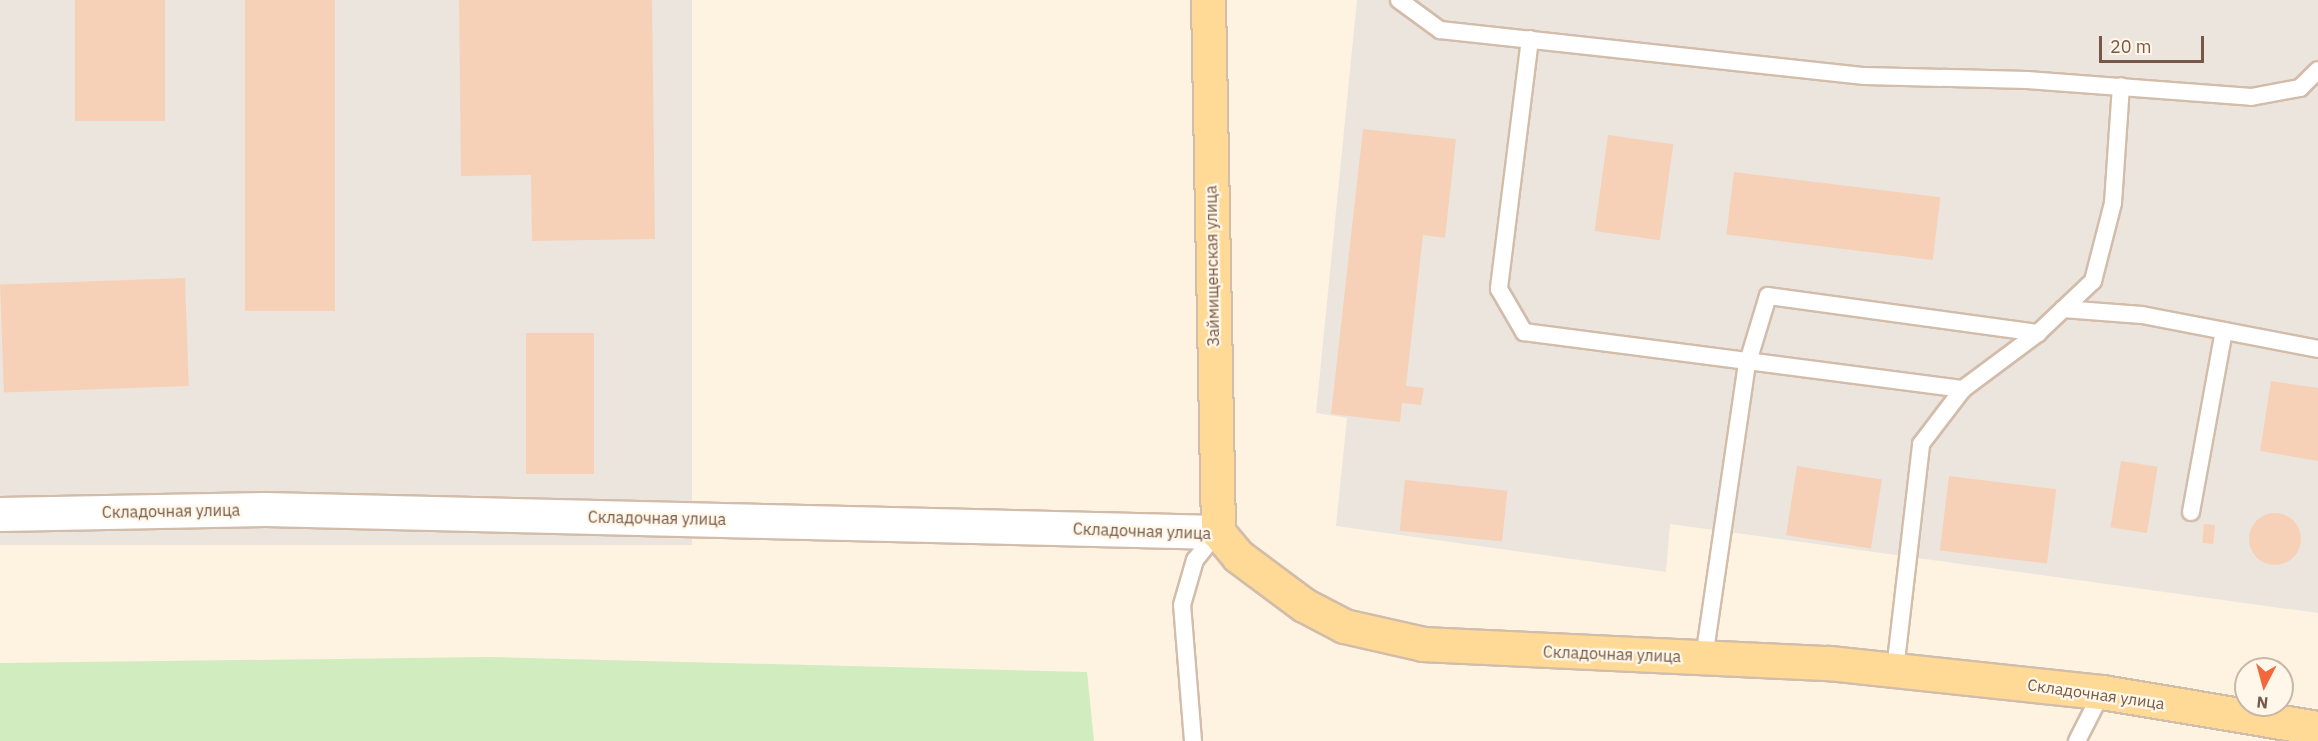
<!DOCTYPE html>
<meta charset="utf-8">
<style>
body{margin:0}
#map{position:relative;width:2318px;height:741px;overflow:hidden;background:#fef3e1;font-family:"IBM Plex Sans",sans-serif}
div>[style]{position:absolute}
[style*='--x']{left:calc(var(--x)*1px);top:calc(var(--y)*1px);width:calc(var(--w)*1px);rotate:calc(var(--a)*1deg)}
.industrial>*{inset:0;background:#ece5dd;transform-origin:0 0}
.green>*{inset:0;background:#d1edbf}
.building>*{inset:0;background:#f6d1b7;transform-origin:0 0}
.round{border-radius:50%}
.roads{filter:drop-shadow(2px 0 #d2bcaa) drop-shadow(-2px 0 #d2bcaa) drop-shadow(0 2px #d2bcaa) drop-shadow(0 -2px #d2bcaa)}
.lane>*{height:16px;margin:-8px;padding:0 8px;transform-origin:8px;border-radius:8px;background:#fff}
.secondary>*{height:33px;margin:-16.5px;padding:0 16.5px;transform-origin:16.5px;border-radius:16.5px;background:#fff}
.primary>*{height:33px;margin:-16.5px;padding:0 16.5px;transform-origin:16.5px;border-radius:16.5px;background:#ffda97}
span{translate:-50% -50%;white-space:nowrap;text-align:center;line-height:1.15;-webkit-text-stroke:4.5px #fff7e9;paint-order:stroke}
.street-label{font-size:16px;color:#775846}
.north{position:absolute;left:2234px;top:657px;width:60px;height:60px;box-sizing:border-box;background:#fff7e9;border:2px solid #c9b7a8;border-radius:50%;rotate:186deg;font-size:16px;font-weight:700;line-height:24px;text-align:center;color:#775846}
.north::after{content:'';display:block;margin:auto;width:21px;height:27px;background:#f2683c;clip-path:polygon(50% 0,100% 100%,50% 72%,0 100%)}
.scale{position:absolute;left:2099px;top:36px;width:105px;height:27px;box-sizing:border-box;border:3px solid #775846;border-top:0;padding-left:8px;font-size:18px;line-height:21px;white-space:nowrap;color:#775846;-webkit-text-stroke:4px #fff7e9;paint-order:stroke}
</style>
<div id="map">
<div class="industrial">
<i style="left:0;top:0;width:692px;height:545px"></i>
<i style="clip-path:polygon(1357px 0,2318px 0,2318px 613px,1670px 524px,1666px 572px,1336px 526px,1347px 418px,1316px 413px)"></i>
</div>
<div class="green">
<i style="clip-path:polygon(488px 657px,1087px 672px,1094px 741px,0 741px,0 663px)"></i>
</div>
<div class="building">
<i style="left:75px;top:0;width:90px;height:121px"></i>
<i style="left:245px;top:0;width:90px;height:311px"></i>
<i style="clip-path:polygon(459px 0,652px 0,655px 239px,532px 241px,531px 175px,461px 176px)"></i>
<i style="clip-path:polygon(1363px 129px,1456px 139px,1445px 238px,1423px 235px,1406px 386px,1424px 388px,1421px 405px,1402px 403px,1400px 422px,1331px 414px)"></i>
<i style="left:1608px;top:135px;width:66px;height:97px;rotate:8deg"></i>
<i style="left:1734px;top:172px;width:208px;height:63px;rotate:7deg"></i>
<i style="left:185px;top:278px;width:108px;height:185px;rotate:88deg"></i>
<i style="left:526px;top:333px;width:68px;height:141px"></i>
<i style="clip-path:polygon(2271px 381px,2318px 388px,2318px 461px,2260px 451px)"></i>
<i style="left:2121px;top:461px;width:37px;height:67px;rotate:9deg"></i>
<i style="left:1797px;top:466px;width:86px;height:70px;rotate:9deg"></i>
<i style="left:1949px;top:476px;width:108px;height:75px;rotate:7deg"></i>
<i style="left:1405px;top:480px;width:103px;height:51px;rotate:6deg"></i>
<i class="round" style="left:2249px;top:513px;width:52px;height:52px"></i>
<i style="left:2204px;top:524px;width:11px;height:19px;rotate:5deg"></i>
</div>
<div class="roads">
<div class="lane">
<i style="--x:1399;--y:0;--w:51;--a:36.2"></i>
<i style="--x:1440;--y:30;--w:427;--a:6.2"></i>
<i style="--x:1865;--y:76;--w:162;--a:1.4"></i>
<i style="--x:2027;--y:80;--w:225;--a:4.3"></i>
<i style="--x:2251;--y:97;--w:50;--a:-10.4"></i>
<i style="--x:2300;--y:88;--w:25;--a:-45"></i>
<i style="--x:1530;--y:39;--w:252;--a:97.1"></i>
<i style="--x:1499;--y:289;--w:50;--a:59.8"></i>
<i style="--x:1524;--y:332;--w:443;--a:7.4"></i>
<i style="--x:2063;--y:309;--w:79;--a:4.3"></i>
<i style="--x:2142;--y:315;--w:179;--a:10.9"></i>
<i style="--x:2191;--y:512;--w:184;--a:-79.7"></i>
<i style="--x:1704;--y:658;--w:296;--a:-81.7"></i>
<i style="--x:1747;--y:365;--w:72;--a:-73.1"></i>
<i style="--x:1768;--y:296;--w:273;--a:7.8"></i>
<i style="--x:1895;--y:670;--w:227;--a:-83.4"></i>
<i style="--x:1921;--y:444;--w:69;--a:-52.6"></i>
<i style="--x:1963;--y:389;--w:94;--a:-36.7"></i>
<i style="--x:2038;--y:333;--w:76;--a:-43.4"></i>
<i style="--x:2093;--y:281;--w:81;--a:-75.6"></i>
<i style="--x:2113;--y:203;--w:117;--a:-86.1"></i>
<i style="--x:1193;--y:741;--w:136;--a:-94.6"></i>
<i style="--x:1182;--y:605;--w:47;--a:-73.9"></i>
<i style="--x:1195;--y:560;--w:36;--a:-51"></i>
<i style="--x:2077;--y:741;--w:55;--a:-63"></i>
</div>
<div class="secondary">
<i style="--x:0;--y:514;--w:265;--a:-1.1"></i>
<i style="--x:265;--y:509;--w:953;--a:1.38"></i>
</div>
<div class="primary">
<i style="--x:1208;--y:0;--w:532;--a:88.92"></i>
<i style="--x:1218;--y:532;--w:31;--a:50"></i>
<i style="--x:1238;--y:556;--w:82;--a:36.6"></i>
<i style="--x:1304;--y:605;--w:45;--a:27.7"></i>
<i style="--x:1344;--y:626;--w:81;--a:12.8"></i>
<i style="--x:1423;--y:644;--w:406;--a:2.7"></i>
<i style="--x:1829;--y:663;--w:275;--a:6.1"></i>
<i style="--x:2102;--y:692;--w:219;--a:9.5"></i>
</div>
</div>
<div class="street-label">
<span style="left:1212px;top:266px;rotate:-91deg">Займищенская улица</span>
<span style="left:171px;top:511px;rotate:-1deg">Складочная улица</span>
<span style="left:657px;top:518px;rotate:1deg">Складочная улица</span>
<span style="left:1142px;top:531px;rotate:2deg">Складочная улица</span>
<span style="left:1612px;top:654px;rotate:2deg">Складочная улица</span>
<span style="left:2096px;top:694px;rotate:8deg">Складочная улица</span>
</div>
<div class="north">N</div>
<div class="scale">20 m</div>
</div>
